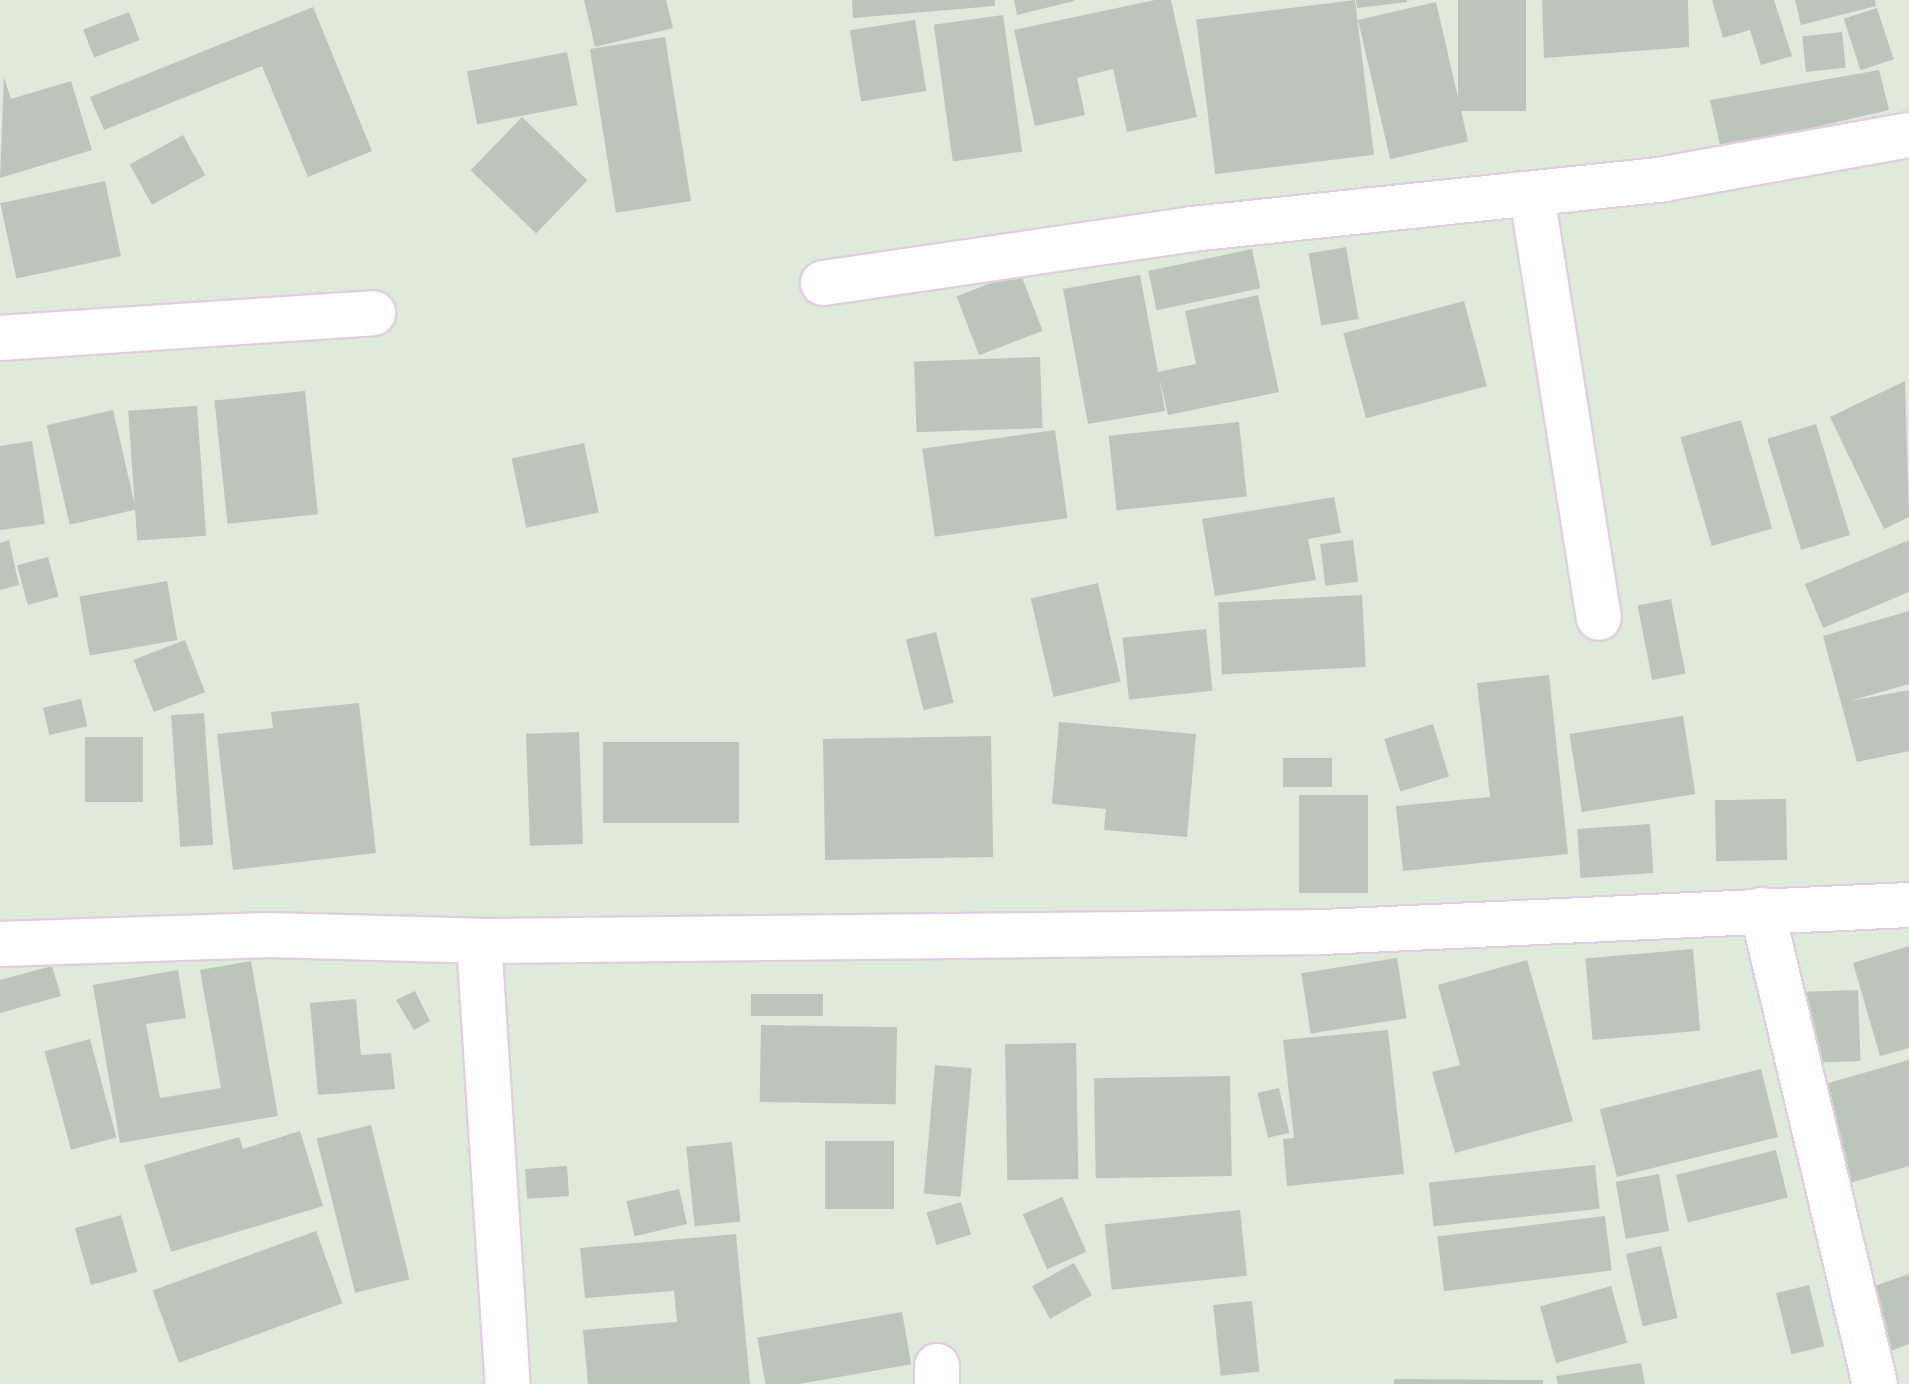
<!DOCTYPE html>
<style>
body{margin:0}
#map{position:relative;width:1909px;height:1384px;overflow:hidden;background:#deeada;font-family:Rubik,sans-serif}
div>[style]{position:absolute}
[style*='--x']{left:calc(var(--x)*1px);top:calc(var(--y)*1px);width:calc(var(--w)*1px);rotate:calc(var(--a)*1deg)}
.building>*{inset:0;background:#bbc6ba;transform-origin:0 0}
.roads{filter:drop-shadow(2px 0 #e1cfe0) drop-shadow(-2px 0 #e1cfe0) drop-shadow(0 2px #e1cfe0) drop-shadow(0 -2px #e1cfe0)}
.minor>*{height:44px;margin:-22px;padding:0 22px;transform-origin:22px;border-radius:22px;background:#fff}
span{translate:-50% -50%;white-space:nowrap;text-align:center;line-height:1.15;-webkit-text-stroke:6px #fff;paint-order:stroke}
</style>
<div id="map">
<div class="building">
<i style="clip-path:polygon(584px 0,666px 0,673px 28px,595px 47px)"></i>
<i style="clip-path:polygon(852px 0,995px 0,995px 6px,853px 18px)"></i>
<i style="clip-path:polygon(1014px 0,1074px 0,1074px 1px,1017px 15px)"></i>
<i style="clip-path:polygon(1155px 0,1171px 0,1197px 117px,1127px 132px,1113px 69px,1077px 78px,1085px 115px,1035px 126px,1014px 30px)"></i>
<i style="left:1355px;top:0;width:156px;height:160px;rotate:83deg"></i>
<i style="clip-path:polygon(1356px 0,1407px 0,1407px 2px,1357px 8px)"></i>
<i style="left:1458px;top:0;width:68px;height:111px"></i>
<i style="clip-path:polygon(1542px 0,1688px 0,1689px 47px,1544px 58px)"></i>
<i style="clip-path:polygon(1712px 0,1774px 0,1792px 56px,1761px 65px,1750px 30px,1723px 38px)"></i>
<i style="clip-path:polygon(1795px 0,1875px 0,1876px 6px,1801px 25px)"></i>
<i style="left:1436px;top:2px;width:143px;height:80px;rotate:77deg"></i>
<i style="clip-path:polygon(313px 7px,372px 151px,308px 177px,262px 66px,104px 130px,90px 97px)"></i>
<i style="left:1877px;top:8px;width:54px;height:35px;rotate:72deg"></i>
<i style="left:129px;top:12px;width:30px;height:49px;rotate:69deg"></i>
<i style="left:1003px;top:15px;width:138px;height:70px;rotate:82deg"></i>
<i style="left:915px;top:20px;width:72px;height:66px;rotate:81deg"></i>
<i style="left:1842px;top:32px;width:36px;height:40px;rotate:84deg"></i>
<i style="left:665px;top:37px;width:166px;height:76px;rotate:81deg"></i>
<i style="left:567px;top:52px;width:54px;height:102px;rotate:79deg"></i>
<i style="clip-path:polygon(1879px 70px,1889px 110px,1721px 149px,1710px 100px)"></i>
<i style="clip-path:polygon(4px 77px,11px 99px,71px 81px,92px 150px,0 178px)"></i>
<i style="left:522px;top:117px;width:91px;height:74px;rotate:44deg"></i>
<i style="left:183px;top:135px;width:46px;height:61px;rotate:61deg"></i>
<i style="left:105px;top:181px;width:77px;height:107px;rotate:78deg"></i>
<i style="left:1346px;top:247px;width:73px;height:38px;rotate:80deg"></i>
<i style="left:1252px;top:249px;width:40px;height:106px;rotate:78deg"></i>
<i style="left:1020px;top:272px;width:63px;height:68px;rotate:69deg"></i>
<i style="clip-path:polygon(1140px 275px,1158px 372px,1196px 364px,1185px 311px,1258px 295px,1279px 392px,1168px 415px,1159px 377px,1165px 411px,1088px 424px,1063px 289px)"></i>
<i style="left:1464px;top:301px;width:88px;height:125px;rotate:75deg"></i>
<i style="left:1040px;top:357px;width:71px;height:126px;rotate:88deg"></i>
<i style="clip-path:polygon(1905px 381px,1909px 517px,1884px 529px,1830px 417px)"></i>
<i style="left:305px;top:391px;width:124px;height:91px;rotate:84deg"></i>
<i style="left:197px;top:406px;width:130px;height:69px;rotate:86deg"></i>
<i style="left:113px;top:410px;width:102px;height:68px;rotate:77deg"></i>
<i style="left:1741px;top:420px;width:113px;height:63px;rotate:74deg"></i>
<i style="left:1239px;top:422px;width:75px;height:131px;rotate:84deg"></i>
<i style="left:1816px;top:424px;width:116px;height:51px;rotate:73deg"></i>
<i style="left:1055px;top:430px;width:89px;height:134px;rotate:82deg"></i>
<i style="clip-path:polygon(32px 441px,45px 524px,0 530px,0 446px)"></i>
<i style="left:584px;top:443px;width:71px;height:74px;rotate:78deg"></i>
<i style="clip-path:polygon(1334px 497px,1341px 533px,1308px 539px,1316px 580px,1215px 596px,1202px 519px)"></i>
<i style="clip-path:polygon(9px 540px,19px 585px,0 590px,0 543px)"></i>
<i style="left:1353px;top:540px;width:42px;height:33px;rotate:83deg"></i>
<i style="clip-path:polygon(1909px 540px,1909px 592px,1823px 628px,1805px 584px)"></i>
<i style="left:48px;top:557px;width:41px;height:32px;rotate:75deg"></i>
<i style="left:167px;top:581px;width:60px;height:89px;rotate:80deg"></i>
<i style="left:1098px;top:583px;width:101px;height:69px;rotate:77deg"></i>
<i style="left:1362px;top:595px;width:72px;height:144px;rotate:87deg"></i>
<i style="left:1671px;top:599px;width:76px;height:34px;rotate:79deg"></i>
<i style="clip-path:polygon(1909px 611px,1909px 684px,1850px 701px,1909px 690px,1909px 751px,1857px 762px,1823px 636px)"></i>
<i style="left:1206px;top:629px;width:62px;height:84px;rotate:84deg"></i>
<i style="left:936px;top:632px;width:73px;height:31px;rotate:76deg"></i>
<i style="left:185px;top:640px;width:56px;height:55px;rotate:69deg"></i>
<i style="clip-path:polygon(1549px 675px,1568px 854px,1403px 871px,1396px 806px,1490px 797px,1477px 683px)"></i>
<i style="left:81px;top:699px;width:28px;height:39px;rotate:77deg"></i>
<i style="clip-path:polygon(359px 703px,376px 853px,233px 870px,217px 734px,273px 728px,271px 712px)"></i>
<i style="left:204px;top:713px;width:132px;height:33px;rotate:86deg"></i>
<i style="left:1683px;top:716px;width:79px;height:115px;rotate:81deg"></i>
<i style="clip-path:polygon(1059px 722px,1196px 734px,1187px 837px,1104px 830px,1106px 809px,1052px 804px)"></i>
<i style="left:1433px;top:724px;width:55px;height:51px;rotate:73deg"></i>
<i style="left:579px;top:732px;width:112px;height:53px;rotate:88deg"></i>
<i style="left:991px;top:736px;width:121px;height:168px;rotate:89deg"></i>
<i style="left:85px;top:737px;width:58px;height:65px"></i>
<i style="left:603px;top:742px;width:136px;height:81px"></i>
<i style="left:1283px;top:758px;width:49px;height:29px"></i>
<i style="left:1299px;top:795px;width:69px;height:98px"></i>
<i style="left:1786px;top:799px;width:61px;height:71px;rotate:89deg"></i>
<i style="left:1650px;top:824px;width:49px;height:73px;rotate:86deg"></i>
<i style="clip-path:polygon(1909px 946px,1909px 1048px,1880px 1056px,1853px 963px)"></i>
<i style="left:1693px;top:949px;width:82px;height:108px;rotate:85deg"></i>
<i style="left:1397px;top:958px;width:61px;height:97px;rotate:81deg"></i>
<i style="clip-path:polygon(1527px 960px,1573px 1121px,1455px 1153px,1432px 1072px,1460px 1065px,1438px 985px)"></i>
<i style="clip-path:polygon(251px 961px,278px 1116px,120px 1143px,93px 985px,178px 970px,186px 1018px,146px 1024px,160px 1098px,221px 1088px,200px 970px)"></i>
<i style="clip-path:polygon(52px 966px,61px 996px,0 1013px,0 980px)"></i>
<i style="left:1858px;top:990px;width:71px;height:53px;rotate:88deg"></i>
<i style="clip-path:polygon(415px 991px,430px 1021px,414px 1030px,396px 1000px)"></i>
<i style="left:823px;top:994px;width:22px;height:72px;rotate:90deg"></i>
<i style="clip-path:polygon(356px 999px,361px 1055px,391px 1053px,395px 1089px,318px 1095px,310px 1003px)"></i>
<i style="left:761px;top:1025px;width:136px;height:77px;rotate:1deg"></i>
<i style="clip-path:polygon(1388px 1030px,1404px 1174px,1287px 1186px,1283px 1139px,1294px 1138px,1283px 1040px)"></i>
<i style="left:90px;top:1039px;width:102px;height:47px;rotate:75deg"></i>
<i style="left:1076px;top:1043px;width:136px;height:71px;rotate:89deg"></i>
<i style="clip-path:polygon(1909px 1060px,1909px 1166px,1839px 1186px,1811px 1088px)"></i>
<i style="left:935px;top:1065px;width:37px;height:129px;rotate:5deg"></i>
<i style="left:1761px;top:1069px;width:70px;height:166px;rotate:76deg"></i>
<i style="left:1230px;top:1076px;width:100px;height:136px;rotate:89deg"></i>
<i style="left:1279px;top:1088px;width:46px;height:22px;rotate:77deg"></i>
<i style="left:371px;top:1125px;width:159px;height:56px;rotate:76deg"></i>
<i style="clip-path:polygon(300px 1131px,323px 1206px,171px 1252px,144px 1165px,239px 1137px,243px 1149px)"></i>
<i style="left:825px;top:1141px;width:69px;height:68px"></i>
<i style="left:732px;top:1142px;width:80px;height:46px;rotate:84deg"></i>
<i style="left:1776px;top:1150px;width:49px;height:103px;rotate:76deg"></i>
<i style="left:1595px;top:1165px;width:44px;height:167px;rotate:84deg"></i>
<i style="left:567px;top:1166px;width:30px;height:42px;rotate:86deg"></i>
<i style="left:1659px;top:1174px;width:58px;height:44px;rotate:80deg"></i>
<i style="left:679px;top:1189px;width:36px;height:54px;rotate:77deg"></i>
<i style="left:1062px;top:1197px;width:60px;height:43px;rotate:66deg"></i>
<i style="left:961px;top:1202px;width:34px;height:36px;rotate:73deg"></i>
<i style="left:1240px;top:1210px;width:66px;height:136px;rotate:84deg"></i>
<i style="left:121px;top:1215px;width:59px;height:48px;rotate:74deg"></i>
<i style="left:1605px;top:1216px;width:55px;height:169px;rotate:83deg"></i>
<i style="left:316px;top:1231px;width:77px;height:174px;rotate:70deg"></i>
<i style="clip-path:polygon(736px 1234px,750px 1384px,588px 1384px,583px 1330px,677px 1322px,674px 1291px,585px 1298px,580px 1248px)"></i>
<i style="left:1661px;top:1246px;width:74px;height:36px;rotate:77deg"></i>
<i style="left:1074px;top:1263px;width:37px;height:48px;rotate:61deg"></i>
<i style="clip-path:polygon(1909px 1274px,1909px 1344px,1869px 1359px,1846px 1296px)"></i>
<i style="left:1809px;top:1285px;width:63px;height:34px;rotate:76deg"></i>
<i style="left:1611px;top:1286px;width:59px;height:74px;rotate:74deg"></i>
<i style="left:1252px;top:1301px;width:71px;height:39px;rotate:84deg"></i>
<i style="left:902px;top:1312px;width:53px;height:147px;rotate:80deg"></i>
<i style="clip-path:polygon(1641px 1363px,1645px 1384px,1558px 1384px,1556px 1376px)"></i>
<i style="clip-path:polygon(1394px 1379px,1543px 1380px,1543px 1384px,1394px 1384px)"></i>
</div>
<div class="roads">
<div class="minor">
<i style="--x:1532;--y:196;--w:427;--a:81"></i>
<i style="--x:823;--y:283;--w:373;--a:-8.3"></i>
<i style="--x:1192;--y:229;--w:475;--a:-6"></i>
<i style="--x:1664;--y:179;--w:249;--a:-10.2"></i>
<i style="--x:0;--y:338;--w:374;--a:-3.8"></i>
<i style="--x:1762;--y:910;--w:487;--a:76.6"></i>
<i style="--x:479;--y:941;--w:444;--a:86.3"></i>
<i style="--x:0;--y:944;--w:269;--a:-1.9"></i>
<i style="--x:269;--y:935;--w:210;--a:1.6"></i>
<i style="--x:479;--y:941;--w:844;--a:-0.61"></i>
<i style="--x:1323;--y:932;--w:587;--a:-2.64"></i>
<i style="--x:937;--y:1384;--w:18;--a:-90"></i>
</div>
</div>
</div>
